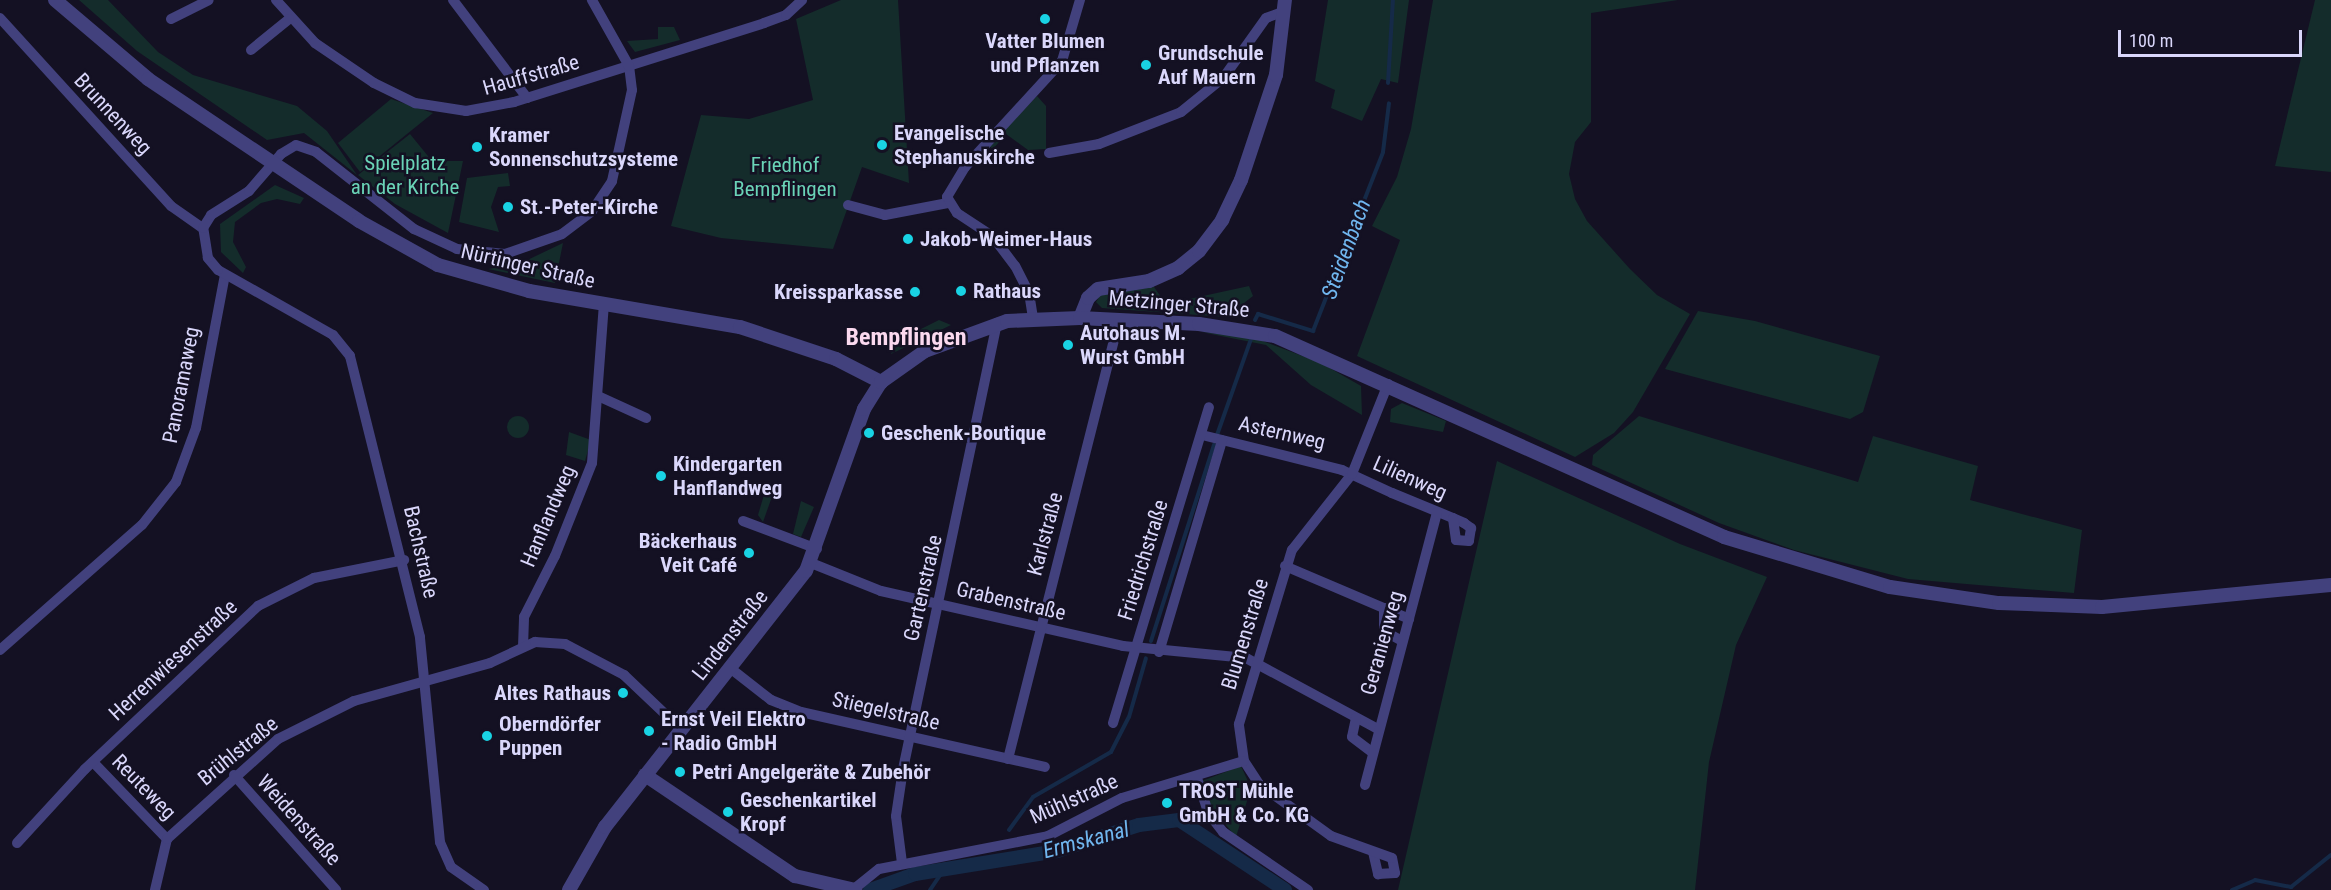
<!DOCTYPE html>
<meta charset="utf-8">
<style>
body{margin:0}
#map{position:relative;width:2331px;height:890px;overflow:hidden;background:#141123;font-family:"Roboto Condensed",sans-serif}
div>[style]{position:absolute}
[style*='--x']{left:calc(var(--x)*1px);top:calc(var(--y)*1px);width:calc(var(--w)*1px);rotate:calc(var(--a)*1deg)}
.green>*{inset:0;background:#142c2b}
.round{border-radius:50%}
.stream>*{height:4px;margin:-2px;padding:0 2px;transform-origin:2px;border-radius:2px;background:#152a48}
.canal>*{height:14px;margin:-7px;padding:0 7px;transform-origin:7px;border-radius:7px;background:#152a48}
.minor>*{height:10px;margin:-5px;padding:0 5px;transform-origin:5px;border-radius:5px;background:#42417d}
.tertiary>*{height:14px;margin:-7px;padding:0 7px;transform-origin:7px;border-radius:7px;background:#42417d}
.dots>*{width:16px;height:16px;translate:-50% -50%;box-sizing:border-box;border:3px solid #141123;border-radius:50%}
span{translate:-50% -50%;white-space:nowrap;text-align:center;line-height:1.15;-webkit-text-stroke:5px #141123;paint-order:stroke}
.poi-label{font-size:21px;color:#dad7fb;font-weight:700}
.left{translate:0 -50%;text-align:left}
.right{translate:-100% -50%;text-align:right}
.street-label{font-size:21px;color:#dad7fb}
.park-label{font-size:21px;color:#6ad3b7}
.water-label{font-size:22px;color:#70b6ef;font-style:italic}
.quarter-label{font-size:24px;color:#fbd9ef;font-weight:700}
.scale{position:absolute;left:2118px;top:30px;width:184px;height:27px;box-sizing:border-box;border:3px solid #dad7fb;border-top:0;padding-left:8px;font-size:18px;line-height:21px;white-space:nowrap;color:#dad7fb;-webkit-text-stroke:4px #141123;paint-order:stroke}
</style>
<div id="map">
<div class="green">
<i style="clip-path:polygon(79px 0,108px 0,158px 52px,193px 75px,297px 106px,327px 131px,357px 175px,304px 133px,267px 140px,137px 51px)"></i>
<i style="clip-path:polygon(841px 0,898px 0,909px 183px,862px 167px,833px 249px,721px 238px,671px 226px,701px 115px,749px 119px,813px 100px,796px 19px)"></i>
<i style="clip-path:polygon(1328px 0,1409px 0,1398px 83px,1381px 79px,1362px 121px,1331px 108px,1335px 90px,1315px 81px)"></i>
<i style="clip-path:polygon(1433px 0,1678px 0,1591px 13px,1591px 122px,1575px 142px,1569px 174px,1575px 199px,1587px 221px,1630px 269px,1657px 295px,1690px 314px,1633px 412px,1614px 433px,1575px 457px,1357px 356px,1400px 240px,1372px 226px,1397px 177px,1411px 129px)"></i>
<i style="clip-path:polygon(2315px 0,2331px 0,2331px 172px,2275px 166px)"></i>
<i style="clip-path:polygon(658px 27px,674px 27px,680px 40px,635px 52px,627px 41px,658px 39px)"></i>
<i style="clip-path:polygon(1037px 96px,1046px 106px,1046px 149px,1028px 150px,1006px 134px,993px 149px,989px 146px)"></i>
<i style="clip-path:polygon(391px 99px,433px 113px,360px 172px,338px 143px)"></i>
<i style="clip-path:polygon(410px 134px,432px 161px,463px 161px,448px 233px,395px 204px,358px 175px)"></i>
<i style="clip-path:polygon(508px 173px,510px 186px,498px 187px,491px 207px,499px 232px,459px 222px,467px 178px)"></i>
<i style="clip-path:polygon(275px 185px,304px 198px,300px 204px,277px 199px,261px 203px,235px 222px,233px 242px,246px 267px,243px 273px,221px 252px,220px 224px)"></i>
<i style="clip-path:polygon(563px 243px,555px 283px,488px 269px,519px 264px)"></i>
<i style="clip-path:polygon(1249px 286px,1253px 296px,1226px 317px,1102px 308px,1096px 302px,1101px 294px,1154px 287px,1166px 304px)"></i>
<i style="clip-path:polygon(1698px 311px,1755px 321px,1880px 356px,1863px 412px,1850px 419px,1665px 369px)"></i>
<i style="clip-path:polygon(939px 320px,951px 325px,891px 354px,901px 326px,919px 330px)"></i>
<i style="clip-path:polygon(1201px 332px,1255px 338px,1321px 363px,1361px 386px,1362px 415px,1311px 385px,1266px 345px)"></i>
<i style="clip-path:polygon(1402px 403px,1446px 421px,1443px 432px,1390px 422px,1391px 409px)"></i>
<i style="clip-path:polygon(1639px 416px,1858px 482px,1873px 436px,1978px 466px,1970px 500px,2082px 530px,2074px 593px,1908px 579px,1794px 550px,1719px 523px,1592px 465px,1593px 455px)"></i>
<i class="round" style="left:507px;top:416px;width:22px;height:22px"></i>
<i style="clip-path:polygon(569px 432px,591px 440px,585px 461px,566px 455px)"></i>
<i style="clip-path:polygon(1497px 461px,1680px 544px,1767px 577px,1736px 645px,1709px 762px,1695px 890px,1398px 890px)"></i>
<i style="clip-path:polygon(766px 488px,774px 491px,763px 522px,758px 515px)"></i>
<i style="clip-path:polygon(801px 501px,814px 507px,801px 537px,793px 534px)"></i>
<i style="clip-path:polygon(1241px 766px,1251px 788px,1236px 837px,1211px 807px,1202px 781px)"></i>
</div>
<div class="stream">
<i style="--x:1388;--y:83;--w:83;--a:-86.6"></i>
<i style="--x:1255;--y:320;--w:7;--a:-63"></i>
<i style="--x:1258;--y:314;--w:58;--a:17.2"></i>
<i style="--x:1313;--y:331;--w:192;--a:-68.6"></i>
<i style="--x:1383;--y:152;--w:49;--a:-83"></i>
<i style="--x:1217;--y:435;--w:102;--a:-70.5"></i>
<i style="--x:1151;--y:641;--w:206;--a:-72.2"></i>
<i style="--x:1009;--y:830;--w:41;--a:-54"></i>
<i style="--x:1033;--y:797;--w:90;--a:-30"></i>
<i style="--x:1111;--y:752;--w:39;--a:-63"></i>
<i style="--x:1129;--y:717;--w:61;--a:-73.9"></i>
<i style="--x:930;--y:890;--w:27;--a:-56"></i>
<i style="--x:2232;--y:890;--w:25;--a:-23"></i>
<i style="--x:2255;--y:880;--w:37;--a:11"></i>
<i style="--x:2291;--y:887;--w:51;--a:-38.7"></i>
</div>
<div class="canal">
<i style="--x:870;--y:890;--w:48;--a:-19.6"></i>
<i style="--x:915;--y:874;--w:144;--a:-9.2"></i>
<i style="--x:1057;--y:851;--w:86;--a:-17.6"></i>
<i style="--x:1139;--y:825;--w:40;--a:-7.1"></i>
<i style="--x:1179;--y:820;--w:127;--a:33.4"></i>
</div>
<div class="minor">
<i style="--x:276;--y:0;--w:58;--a:47.8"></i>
<i style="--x:315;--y:43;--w:71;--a:34.1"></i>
<i style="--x:374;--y:83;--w:46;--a:26"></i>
<i style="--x:415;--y:103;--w:52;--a:8.9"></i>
<i style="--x:466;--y:111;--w:49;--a:-10.6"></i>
<i style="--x:514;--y:102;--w:262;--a:-17.5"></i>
<i style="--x:764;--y:23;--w:23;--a:-20"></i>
<i style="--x:786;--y:15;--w:22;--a:-43"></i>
<i style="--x:453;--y:0;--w:123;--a:52.9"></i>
<i style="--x:0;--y:18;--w:254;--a:47.7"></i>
<i style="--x:171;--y:206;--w:39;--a:35"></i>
<i style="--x:171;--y:19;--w:42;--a:-26.6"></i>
<i style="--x:251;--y:50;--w:49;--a:-39.2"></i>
<i style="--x:1049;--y:153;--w:51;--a:-10.2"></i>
<i style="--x:1099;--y:144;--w:88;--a:-21.3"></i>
<i style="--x:1181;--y:112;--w:55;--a:-39.1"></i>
<i style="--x:1224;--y:77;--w:72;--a:-54.6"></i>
<i style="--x:1266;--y:18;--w:20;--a:-20"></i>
<i style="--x:848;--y:205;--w:38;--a:15"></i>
<i style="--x:885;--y:215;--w:64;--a:-10.8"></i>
<i style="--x:1033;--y:318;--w:25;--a:-99"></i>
<i style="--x:1029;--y:293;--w:30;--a:-117"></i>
<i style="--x:1015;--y:266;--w:38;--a:-127"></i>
<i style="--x:992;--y:236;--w:42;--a:-146.7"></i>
<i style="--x:957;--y:213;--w:19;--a:-122"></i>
<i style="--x:947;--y:197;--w:35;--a:-59"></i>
<i style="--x:965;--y:167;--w:144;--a:-47.5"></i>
<i style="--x:1062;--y:61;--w:64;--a:-73.6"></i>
<i style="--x:598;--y:396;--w:53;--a:24.6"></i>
<i style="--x:1202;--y:435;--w:144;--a:14"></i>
<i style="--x:1342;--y:470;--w:55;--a:24.7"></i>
<i style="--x:1392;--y:493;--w:66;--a:22.3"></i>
<i style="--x:1453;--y:518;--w:12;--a:24"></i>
<i style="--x:1464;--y:523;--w:9;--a:36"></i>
<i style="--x:1471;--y:528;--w:13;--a:99"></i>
<i style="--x:1469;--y:541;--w:13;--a:-176"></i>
<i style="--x:1456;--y:540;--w:22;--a:-98"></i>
<i style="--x:743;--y:521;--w:79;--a:20.7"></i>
<i style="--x:811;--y:563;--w:75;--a:21.8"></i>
<i style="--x:881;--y:591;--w:248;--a:12.8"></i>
<i style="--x:1123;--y:646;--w:124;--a:5.6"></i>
<i style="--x:1246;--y:658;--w:150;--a:28.3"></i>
<i style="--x:1285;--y:566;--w:135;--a:23.1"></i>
<i style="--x:1384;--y:608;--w:23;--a:90"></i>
<i style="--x:1384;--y:631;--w:21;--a:29"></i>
<i style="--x:523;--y:647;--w:30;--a:-88"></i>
<i style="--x:524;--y:617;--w:68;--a:-63.1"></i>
<i style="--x:555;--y:556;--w:100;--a:-68.3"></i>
<i style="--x:592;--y:463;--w:159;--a:-85.7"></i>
<i style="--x:0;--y:650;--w:189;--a:-41.4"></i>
<i style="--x:142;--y:525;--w:55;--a:-51.7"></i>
<i style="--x:176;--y:482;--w:58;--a:-69.7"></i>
<i style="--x:196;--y:428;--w:156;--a:-79.3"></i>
<i style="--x:1159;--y:652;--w:221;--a:-73.4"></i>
<i style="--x:730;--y:668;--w:52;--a:38"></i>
<i style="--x:771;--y:700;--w:32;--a:22"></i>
<i style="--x:801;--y:712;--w:250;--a:12.7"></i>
<i style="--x:1356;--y:718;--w:19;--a:102"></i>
<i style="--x:1352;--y:737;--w:26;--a:37"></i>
<i style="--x:1113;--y:723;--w:330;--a:-73.1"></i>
<i style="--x:1008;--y:759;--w:453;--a:-75.8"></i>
<i style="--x:93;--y:762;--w:107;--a:46.1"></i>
<i style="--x:234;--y:775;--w:154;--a:48.4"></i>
<i style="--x:1197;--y:778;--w:38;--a:72"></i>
<i style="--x:1209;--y:814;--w:23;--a:52"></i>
<i style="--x:1223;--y:832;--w:103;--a:34.3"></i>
<i style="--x:1365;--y:785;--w:282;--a:-75.2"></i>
<i style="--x:17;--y:843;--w:100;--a:-47.4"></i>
<i style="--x:85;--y:769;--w:238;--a:-43.3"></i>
<i style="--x:258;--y:606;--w:63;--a:-26.6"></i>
<i style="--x:314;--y:578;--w:92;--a:-11.3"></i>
<i style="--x:1373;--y:852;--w:23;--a:77"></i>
<i style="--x:1378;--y:874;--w:17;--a:-3"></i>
<i style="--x:1395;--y:873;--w:15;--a:-101"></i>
<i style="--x:1392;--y:858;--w:65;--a:-160.2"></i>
<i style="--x:1331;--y:836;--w:89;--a:-144.2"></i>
<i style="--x:1259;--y:784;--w:27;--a:-123"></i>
<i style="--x:1244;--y:761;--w:37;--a:-98"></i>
<i style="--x:1239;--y:724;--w:182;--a:-73.1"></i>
<i style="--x:1292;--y:550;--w:97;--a:-51.7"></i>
<i style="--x:1352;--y:474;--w:97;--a:-68.2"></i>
<i style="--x:902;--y:863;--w:47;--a:-97.3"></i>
<i style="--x:896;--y:816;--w:48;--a:-81.5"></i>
<i style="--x:903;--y:769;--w:456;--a:-78.1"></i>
<i style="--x:854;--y:889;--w:32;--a:-39"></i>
<i style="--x:879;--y:869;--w:172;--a:-11"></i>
<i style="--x:1048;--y:836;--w:83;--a:-27.2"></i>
<i style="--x:1122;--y:798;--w:127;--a:-16.9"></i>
<i style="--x:155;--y:890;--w:52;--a:-76.8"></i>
<i style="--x:167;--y:839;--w:149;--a:-42"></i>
<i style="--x:278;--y:739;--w:85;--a:-26.6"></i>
<i style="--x:354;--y:701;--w:141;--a:-15.6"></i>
<i style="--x:490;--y:663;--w:50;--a:-25"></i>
<i style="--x:535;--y:642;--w:30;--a:4"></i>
<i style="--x:565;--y:644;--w:67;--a:27.7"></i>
<i style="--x:624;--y:675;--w:80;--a:43.5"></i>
<i style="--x:484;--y:890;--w:40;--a:-145.1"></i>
<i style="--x:451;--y:867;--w:27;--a:-114"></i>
<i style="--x:440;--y:842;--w:206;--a:-95.6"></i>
<i style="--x:420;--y:637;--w:290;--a:-104"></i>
<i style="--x:350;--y:356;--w:27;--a:-129"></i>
<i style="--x:333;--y:335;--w:132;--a:-150.5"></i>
<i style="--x:218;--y:270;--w:16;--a:-130"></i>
<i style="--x:208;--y:258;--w:30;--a:-99"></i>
<i style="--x:203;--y:228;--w:15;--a:-58"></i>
<i style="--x:211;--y:215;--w:45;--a:-32.3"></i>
<i style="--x:249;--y:191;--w:49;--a:-49.1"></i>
<i style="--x:281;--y:154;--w:17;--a:-31"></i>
<i style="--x:296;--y:145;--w:21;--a:19"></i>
<i style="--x:316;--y:152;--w:125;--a:38.2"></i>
<i style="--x:414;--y:229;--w:47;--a:24.9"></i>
<i style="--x:457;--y:249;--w:48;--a:5.9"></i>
<i style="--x:505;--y:254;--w:60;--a:-19.3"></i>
<i style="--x:562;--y:234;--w:38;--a:-37"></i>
<i style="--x:592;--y:211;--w:36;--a:-56"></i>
<i style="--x:612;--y:181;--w:93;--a:-77.6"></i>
<i style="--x:632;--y:90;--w:24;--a:-97"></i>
<i style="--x:629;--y:66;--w:76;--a:-119.3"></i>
</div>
<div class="tertiary">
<i style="--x:55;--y:0;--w:122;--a:40.3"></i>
<i style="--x:148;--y:79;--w:254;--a:33.9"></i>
<i style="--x:359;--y:221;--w:90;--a:29.1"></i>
<i style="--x:438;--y:265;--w:95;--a:15.9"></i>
<i style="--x:529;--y:291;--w:214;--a:9.7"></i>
<i style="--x:740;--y:327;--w:101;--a:18.4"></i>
<i style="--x:836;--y:359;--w:51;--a:27.1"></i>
<i style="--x:1080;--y:318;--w:22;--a:-68"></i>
<i style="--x:1088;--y:298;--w:13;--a:-42"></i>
<i style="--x:1098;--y:289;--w:52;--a:-8.9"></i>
<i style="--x:1149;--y:281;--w:32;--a:-24"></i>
<i style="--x:1178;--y:268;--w:27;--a:-39"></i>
<i style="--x:1199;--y:251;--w:39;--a:-53"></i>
<i style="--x:1222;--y:220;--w:44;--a:-64.6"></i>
<i style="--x:1241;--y:180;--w:111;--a:-71.6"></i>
<i style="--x:1276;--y:75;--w:76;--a:-83.2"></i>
<i style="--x:645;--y:775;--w:181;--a:34"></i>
<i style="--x:795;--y:876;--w:62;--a:13.1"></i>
<i style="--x:569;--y:890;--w:73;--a:-60.3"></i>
<i style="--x:605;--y:827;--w:325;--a:-51.9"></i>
<i style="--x:806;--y:571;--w:172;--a:-70.3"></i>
<i style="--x:864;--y:409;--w:32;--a:-58"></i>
<i style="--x:881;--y:382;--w:54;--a:-35.2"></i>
<i style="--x:925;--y:351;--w:87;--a:-20.1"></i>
<i style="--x:1007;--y:321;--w:73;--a:-2.4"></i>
<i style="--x:1080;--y:318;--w:119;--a:2.9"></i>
<i style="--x:1199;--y:324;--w:77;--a:9"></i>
<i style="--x:1275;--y:336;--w:492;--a:24.1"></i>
<i style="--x:1724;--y:537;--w:173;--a:16.8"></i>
<i style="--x:1890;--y:587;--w:110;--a:8.4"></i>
<i style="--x:1999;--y:603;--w:103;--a:2.2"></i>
<i style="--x:2102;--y:607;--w:230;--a:-5.5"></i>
</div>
<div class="dots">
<i style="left:1045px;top:19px;background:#19d3e4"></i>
<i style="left:1146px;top:65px;background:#19d3e4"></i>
<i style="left:882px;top:145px;background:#19d3e4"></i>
<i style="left:477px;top:147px;background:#19d3e4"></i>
<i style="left:508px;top:207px;background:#19d3e4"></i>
<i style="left:908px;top:239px;background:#19d3e4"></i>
<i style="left:961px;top:291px;background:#19d3e4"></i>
<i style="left:915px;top:292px;background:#19d3e4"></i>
<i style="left:1068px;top:345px;background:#19d3e4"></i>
<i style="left:869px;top:433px;background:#19d3e4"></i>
<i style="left:661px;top:476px;background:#19d3e4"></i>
<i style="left:749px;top:553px;background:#19d3e4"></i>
<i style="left:623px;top:693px;background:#19d3e4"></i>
<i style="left:649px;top:731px;background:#19d3e4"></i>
<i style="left:487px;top:736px;background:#19d3e4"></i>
<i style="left:680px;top:772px;background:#19d3e4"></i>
<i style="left:1167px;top:803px;background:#19d3e4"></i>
<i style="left:728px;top:812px;background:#19d3e4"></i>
</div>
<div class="poi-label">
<span style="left:1045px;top:53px">Vatter Blumen<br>und Pflanzen</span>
<span class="left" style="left:1158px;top:65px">Grundschule<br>Auf Mauern</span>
<span class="left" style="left:894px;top:145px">Evangelische<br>Stephanuskirche</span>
<span class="left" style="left:489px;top:147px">Kramer<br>Sonnenschutzsysteme</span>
<span class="left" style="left:520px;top:207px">St.-Peter-Kirche</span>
<span class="left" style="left:920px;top:239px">Jakob-Weimer-Haus</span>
<span class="left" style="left:973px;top:291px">Rathaus</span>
<span class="right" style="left:903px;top:292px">Kreissparkasse</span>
<span class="left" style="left:1080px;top:345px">Autohaus M.<br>Wurst GmbH</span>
<span class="left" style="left:881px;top:433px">Geschenk-Boutique</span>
<span class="left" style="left:673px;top:476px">Kindergarten<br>Hanflandweg</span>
<span class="right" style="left:737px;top:553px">Bäckerhaus<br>Veit Café</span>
<span class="right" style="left:611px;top:693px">Altes Rathaus</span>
<span class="left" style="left:661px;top:731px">Ernst Veil Elektro<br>- Radio GmbH</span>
<span class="left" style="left:499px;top:736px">Oberndörfer<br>Puppen</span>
<span class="left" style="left:692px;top:772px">Petri Angelgeräte &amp; Zubehör</span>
<span class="left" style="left:1179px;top:803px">TROST Mühle<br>GmbH &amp; Co. KG</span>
<span class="left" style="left:740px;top:812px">Geschenkartikel<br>Kropf</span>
</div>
<div class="street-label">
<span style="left:531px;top:75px;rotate:-16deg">Hauffstraße</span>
<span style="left:113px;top:114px;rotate:47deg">Brunnenweg</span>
<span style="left:528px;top:266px;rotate:13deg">Nürtinger Straße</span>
<span style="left:1179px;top:304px;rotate:5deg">Metzinger Straße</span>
<span style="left:181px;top:385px;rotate:-79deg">Panoramaweg</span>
<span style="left:1282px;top:433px;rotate:13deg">Asternweg</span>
<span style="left:1410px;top:478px;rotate:24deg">Lilienweg</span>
<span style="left:548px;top:516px;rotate:-67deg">Hanflandweg</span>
<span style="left:1045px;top:534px;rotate:-75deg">Karlstraße</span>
<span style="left:421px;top:552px;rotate:77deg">Bachstraße</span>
<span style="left:1143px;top:560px;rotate:-73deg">Friedrichstraße</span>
<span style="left:923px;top:588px;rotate:-77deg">Gartenstraße</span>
<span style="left:1011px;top:601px;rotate:13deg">Grabenstraße</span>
<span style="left:1245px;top:634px;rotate:-73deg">Blumenstraße</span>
<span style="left:730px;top:635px;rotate:-52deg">Lindenstraße</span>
<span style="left:1382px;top:643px;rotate:-74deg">Geranienweg</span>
<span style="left:173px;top:660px;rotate:-43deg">Herrenwiesenstraße</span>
<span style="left:886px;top:711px;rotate:13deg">Stiegelstraße</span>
<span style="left:238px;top:751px;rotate:-39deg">Brühlstraße</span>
<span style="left:144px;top:787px;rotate:46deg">Reuteweg</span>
<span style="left:1074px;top:799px;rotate:-24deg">Mühlstraße</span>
<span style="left:299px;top:820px;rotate:48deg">Weidenstraße</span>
</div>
<div class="park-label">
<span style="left:405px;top:175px">Spielplatz<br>an der Kirche</span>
<span style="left:785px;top:177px">Friedhof<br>Bempflingen</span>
</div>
<div class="water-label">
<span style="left:1346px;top:249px;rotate:-70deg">Steidenbach</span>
<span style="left:1086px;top:840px;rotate:-15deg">Ermskanal</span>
</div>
<div class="quarter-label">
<span style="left:906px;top:338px">Bempflingen</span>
</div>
<div class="scale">100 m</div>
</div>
